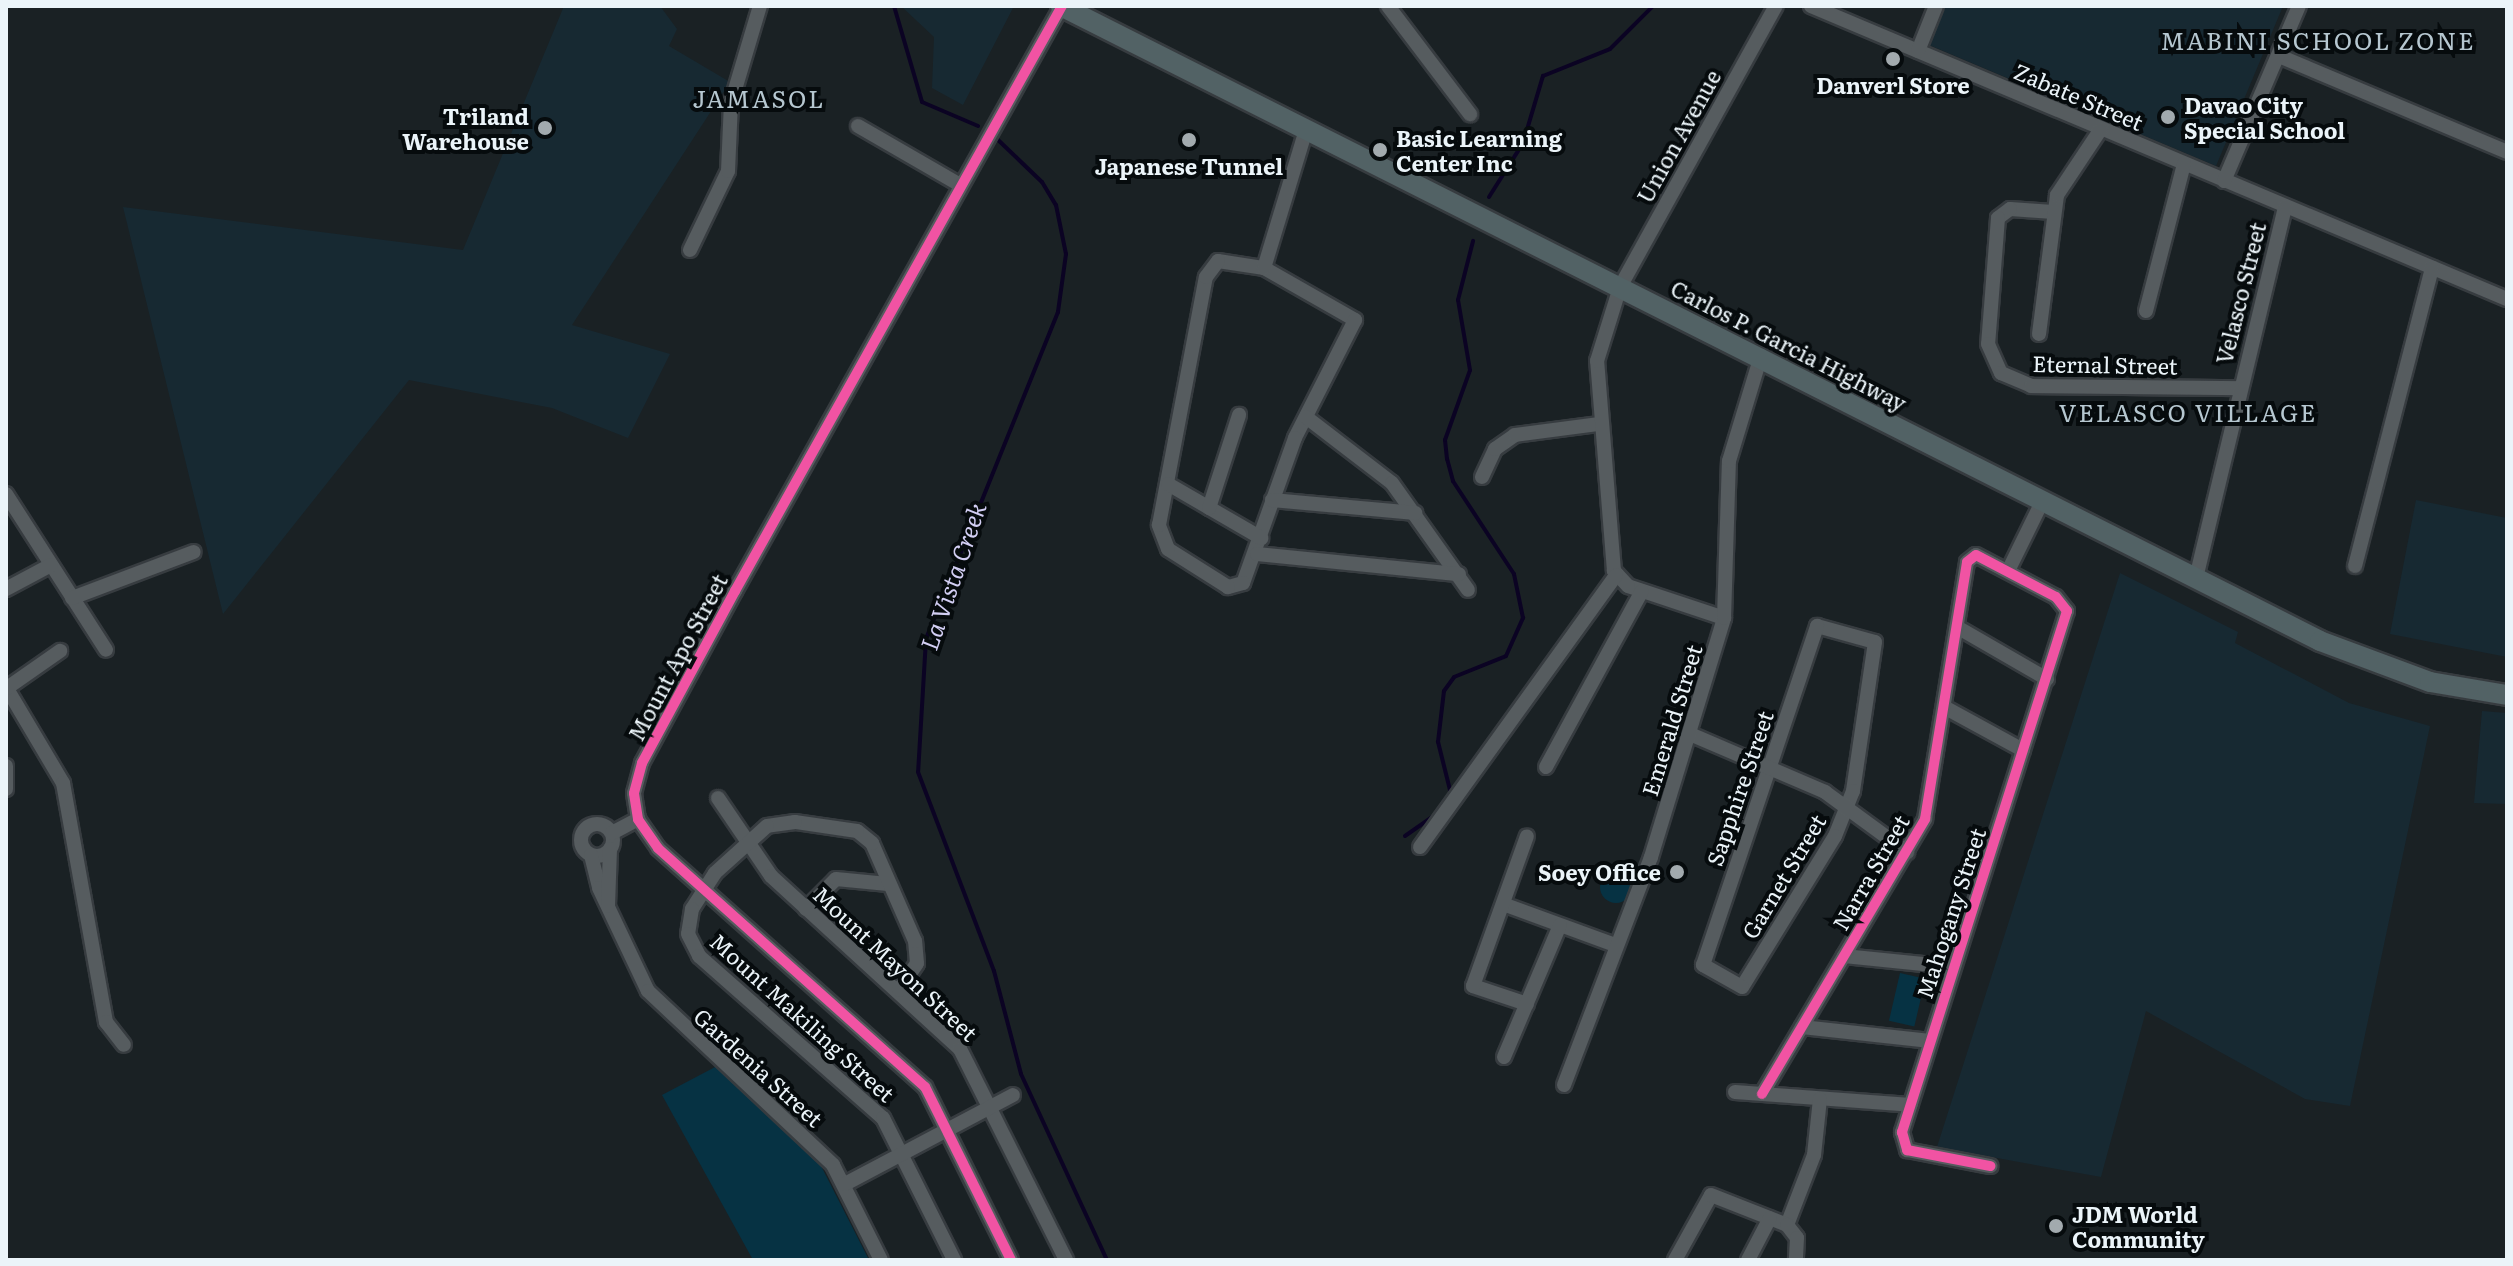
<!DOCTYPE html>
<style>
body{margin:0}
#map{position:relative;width:2513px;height:1266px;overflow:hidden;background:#1a2124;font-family:Literata,serif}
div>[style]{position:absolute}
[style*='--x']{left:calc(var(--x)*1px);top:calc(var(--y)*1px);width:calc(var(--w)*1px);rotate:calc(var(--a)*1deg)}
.built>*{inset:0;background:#172932}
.green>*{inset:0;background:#063243;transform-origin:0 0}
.round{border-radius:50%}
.stream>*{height:4px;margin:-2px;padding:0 2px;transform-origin:2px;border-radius:2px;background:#0b0323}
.roads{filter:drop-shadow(2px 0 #373c40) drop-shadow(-2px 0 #373c40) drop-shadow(0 2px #373c40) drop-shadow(0 -2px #373c40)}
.minor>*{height:14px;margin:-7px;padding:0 7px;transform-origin:7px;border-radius:7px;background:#565c5f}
.minor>.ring{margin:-7px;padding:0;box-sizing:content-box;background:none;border:14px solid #565c5f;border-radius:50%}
.highway>*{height:20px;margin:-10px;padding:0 10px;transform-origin:10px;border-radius:10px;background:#526265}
.cycleway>*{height:10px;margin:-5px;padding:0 5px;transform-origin:5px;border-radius:5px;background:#f153a3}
.dots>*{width:22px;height:22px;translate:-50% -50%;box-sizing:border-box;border:4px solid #060b0d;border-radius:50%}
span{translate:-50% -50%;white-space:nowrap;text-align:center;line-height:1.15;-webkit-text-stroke:8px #060b0d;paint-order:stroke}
.poi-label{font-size:22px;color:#ebf4f9;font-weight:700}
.left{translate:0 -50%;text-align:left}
.right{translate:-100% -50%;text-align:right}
.street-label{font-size:22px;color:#ebf4f9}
.neighbourhood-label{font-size:24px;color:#b6c7d0;letter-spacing:2px}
.water-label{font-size:24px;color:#d2cef3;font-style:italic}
.frame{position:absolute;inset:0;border:8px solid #ebf4f9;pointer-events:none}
</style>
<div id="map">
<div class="built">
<i style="clip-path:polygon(564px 6px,660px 6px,677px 29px,669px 46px,730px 82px,572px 325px,670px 354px,628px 438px,552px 408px,409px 380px,223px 614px,123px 207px,463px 250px)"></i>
<i style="clip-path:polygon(901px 6px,1014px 6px,963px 105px,932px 88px,934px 37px)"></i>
<i style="clip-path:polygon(1945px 6px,2283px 6px,2216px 166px,1929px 45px)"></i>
<i style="clip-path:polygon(2416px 500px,2507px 518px,2507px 657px,2390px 634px)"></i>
<i style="clip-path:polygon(2120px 573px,2238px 632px,2235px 643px,2349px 703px,2430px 726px,2350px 1106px,2305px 1099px,2146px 1011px,2101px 1177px,1937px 1147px)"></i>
<i style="clip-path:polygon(2482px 711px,2507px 713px,2507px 804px,2474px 803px)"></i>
</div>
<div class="green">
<i class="round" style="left:1600px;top:871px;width:32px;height:32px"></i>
<i style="left:1900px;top:973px;width:26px;height:49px;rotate:13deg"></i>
<i style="clip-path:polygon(717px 1066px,818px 1160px,869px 1260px,753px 1260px,662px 1095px)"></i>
</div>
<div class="stream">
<i style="--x:894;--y:6;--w:100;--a:73.7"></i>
<i style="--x:922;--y:102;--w:61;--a:23.2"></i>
<i style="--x:995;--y:137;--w:65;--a:43.8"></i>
<i style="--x:1042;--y:182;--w:27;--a:59"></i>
<i style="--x:1056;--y:205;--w:50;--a:78.5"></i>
<i style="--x:1066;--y:254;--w:59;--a:97.9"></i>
<i style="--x:1058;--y:312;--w:353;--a:112"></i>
<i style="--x:926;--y:639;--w:133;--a:93.4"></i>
<i style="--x:918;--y:772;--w:213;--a:69.1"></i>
<i style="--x:994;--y:971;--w:106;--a:75.3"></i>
<i style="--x:1021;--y:1074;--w:205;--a:65.2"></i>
<i style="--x:1489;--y:197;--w:64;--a:-57.8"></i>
<i style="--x:1523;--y:143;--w:70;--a:-73.4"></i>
<i style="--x:1543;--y:76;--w:72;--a:-21.9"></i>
<i style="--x:1610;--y:49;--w:61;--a:-45"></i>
<i style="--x:1451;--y:794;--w:54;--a:-104"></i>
<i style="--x:1438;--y:742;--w:51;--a:-83.3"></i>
<i style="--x:1444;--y:691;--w:17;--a:-54"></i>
<i style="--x:1454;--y:677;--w:56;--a:-22"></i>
<i style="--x:1506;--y:656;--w:42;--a:-65.9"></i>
<i style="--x:1523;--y:618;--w:45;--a:-101.6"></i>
<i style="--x:1514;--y:574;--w:111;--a:-123.3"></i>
<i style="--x:1453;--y:481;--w:23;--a:-105"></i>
<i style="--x:1447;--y:459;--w:19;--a:-96"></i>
<i style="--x:1445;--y:440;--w:74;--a:-70.3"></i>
<i style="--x:1470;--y:370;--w:71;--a:-99.7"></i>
<i style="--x:1458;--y:300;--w:61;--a:-75.7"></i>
<i style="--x:1405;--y:836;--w:38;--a:-35"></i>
</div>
<div class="roads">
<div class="minor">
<i style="--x:1388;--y:6;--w:136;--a:52.8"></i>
<i style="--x:1811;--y:6;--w:755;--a:22.83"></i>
<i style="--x:1918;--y:51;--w:48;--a:-68.2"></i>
<i style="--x:2279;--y:56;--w:247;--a:22.8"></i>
<i style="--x:858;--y:126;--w:118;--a:30"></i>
<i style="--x:2224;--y:181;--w:190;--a:-66.8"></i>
<i style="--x:2053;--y:212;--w:43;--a:-176"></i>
<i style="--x:2010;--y:209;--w:15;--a:143"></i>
<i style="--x:1998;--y:218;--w:126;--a:94.5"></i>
<i style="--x:1988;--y:344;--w:32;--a:66"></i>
<i style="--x:2001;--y:373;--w:33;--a:23"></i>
<i style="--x:2031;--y:386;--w:208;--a:0.6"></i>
<i style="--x:690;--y:250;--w:88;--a:-64.3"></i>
<i style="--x:728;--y:171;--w:68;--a:-87.5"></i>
<i style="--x:731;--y:103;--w:101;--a:-73.4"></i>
<i style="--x:1218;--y:261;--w:47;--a:8.7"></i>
<i style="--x:1264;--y:268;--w:105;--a:29.7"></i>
<i style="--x:1355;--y:320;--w:132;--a:117"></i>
<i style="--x:1295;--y:438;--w:154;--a:109.7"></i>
<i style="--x:1243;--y:583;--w:16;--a:165"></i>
<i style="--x:1228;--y:587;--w:71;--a:-147.7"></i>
<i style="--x:1168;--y:549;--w:26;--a:-111"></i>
<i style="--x:1159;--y:525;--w:252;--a:-79.3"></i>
<i style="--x:1206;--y:277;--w:20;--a:-53"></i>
<i style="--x:1264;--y:268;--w:144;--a:-73.1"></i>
<i style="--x:2146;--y:311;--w:152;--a:-75.5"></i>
<i style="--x:2039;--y:334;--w:140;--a:-82.6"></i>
<i style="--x:2057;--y:195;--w:79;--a:-56.3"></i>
<i style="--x:1306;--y:417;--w:108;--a:37.5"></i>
<i style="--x:1392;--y:483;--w:131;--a:54.6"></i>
<i style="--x:1482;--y:477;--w:31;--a:-65"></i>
<i style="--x:1495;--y:449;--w:24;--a:-35"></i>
<i style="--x:1515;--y:435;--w:84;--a:-7.5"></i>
<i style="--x:1168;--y:484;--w:108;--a:30.1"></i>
<i style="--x:6;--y:494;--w:185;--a:57.3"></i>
<i style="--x:1272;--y:500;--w:144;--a:5.2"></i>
<i style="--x:1209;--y:508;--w:98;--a:-72.1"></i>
<i style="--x:1257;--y:554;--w:203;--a:5.7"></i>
<i style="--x:2355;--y:566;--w:308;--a:-75.5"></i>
<i style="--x:2008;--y:571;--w:79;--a:-63.8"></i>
<i style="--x:2196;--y:578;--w:382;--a:-76.5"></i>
<i style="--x:6;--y:589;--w:51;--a:-28.1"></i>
<i style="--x:72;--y:598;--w:130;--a:-20.7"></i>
<i style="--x:1724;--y:618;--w:101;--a:-161.6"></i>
<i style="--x:1628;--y:586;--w:21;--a:-133"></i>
<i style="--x:1614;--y:571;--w:211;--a:-94.6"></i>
<i style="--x:1597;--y:361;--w:77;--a:-72.7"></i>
<i style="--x:1620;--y:287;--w:321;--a:-61"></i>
<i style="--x:1817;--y:626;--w:60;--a:15.4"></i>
<i style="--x:1875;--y:642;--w:151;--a:98.4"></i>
<i style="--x:1853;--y:791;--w:48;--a:111.8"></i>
<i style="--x:1835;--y:836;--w:177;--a:121.6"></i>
<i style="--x:1742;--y:987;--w:45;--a:-150.6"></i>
<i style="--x:1703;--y:965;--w:358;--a:-71.4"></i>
<i style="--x:1957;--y:627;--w:104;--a:30"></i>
<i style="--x:6;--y:687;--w:112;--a:59.3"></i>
<i style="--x:63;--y:783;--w:243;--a:79.8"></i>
<i style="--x:106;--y:1022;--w:29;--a:52"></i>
<i style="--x:7;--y:688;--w:65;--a:-34.9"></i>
<i style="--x:1944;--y:707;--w:90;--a:28.6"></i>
<i style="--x:1690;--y:734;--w:147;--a:23.2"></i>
<i style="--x:1825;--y:792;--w:102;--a:36.2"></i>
<i style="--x:6;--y:766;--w:23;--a:90"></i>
<i style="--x:1546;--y:767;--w:200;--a:-61.4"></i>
<i style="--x:718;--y:798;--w:94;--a:55.8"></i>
<i style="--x:771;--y:876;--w:256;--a:42.5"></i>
<i style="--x:960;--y:1049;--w:236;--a:63.3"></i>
<i class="ring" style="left:581px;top:824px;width:18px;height:18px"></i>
<i style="--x:612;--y:833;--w:30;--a:-28"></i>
<i style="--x:1420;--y:847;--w:335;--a:-54.2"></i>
<i style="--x:591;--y:855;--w:34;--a:76"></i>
<i style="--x:599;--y:888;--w:114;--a:64.6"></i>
<i style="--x:648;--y:991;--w:254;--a:43.2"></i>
<i style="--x:833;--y:1165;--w:106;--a:63.2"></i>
<i style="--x:1503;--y:904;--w:119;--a:20.1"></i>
<i style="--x:608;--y:906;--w:57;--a:-88"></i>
<i style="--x:806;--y:909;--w:42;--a:-45"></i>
<i style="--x:836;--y:879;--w:52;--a:5.5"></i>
<i style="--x:1844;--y:956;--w:109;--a:5.8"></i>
<i style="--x:899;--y:990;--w:32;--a:-56"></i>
<i style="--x:917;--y:963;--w:22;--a:-95"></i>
<i style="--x:915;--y:941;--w:107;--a:-113.7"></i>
<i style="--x:872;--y:843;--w:19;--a:-141"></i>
<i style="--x:857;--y:831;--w:63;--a:-171.7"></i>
<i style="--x:795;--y:822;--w:28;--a:172"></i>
<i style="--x:767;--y:826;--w:70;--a:137.9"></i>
<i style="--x:715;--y:873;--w:43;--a:122.6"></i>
<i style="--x:692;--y:909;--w:25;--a:99"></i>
<i style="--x:688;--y:934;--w:25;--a:63"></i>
<i style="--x:699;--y:956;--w:245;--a:41.4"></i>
<i style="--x:883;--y:1118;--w:159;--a:63.4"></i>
<i style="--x:1527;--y:1004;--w:57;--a:-161.6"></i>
<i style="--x:1473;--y:986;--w:159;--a:-70.2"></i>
<i style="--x:1802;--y:1027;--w:129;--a:6.2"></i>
<i style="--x:1504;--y:1057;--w:143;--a:-67"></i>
<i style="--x:1564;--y:1085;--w:244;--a:-69.1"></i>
<i style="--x:1651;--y:857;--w:250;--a:-73"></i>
<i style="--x:1724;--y:618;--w:157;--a:-88.2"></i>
<i style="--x:1729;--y:461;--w:110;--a:-73.1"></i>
<i style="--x:1735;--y:1092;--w:176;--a:4.2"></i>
<i style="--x:1762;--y:1094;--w:320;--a:-59.3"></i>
<i style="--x:1925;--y:819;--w:260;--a:-80.7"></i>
<i style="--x:1967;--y:562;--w:11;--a:-38"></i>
<i style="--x:1976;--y:555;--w:90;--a:27.7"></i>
<i style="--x:2056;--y:597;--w:18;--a:52"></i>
<i style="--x:2067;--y:611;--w:547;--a:107.57"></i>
<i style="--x:1902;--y:1132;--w:19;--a:74"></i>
<i style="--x:1907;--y:1150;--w:85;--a:10.9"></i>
<i style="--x:845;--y:1184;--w:190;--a:-27.9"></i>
<i style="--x:1787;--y:1225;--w:75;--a:-68.9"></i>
<i style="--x:1814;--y:1155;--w:56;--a:-83.9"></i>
<i style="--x:1011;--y:1260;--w:193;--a:-116.4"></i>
<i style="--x:925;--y:1087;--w:358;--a:-138.2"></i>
<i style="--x:658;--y:848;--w:35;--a:-125"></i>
<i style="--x:638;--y:819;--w:26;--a:-99"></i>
<i style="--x:634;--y:793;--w:31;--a:-75"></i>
<i style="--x:642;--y:763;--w:196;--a:-61.6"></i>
<i style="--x:735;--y:591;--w:670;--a:-60.8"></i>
<i style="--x:1675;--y:1260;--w:74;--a:-61"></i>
<i style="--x:1711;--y:1195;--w:82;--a:21.5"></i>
<i style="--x:1787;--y:1225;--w:16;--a:52"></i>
<i style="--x:1797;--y:1238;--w:22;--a:93"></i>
<i style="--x:1748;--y:1260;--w:47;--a:-62.4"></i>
</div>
<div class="highway">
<i style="--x:1061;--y:6;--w:1410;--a:26.76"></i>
<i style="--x:2320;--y:641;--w:117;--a:20.4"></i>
<i style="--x:2430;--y:682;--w:78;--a:9.6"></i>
</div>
</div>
<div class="cycleway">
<i style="--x:1762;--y:1094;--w:320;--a:-59.3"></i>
<i style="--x:1925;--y:819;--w:260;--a:-80.7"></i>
<i style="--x:1967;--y:562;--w:11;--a:-38"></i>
<i style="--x:1976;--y:555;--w:90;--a:27.7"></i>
<i style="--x:2056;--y:597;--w:18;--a:52"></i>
<i style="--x:2067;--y:611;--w:547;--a:107.57"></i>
<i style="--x:1902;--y:1132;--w:19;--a:74"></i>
<i style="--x:1907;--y:1150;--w:85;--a:10.9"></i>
<i style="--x:1011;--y:1260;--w:193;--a:-116.4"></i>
<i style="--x:925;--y:1087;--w:358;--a:-138.2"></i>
<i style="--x:658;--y:848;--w:35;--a:-125"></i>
<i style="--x:638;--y:819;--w:26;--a:-99"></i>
<i style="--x:634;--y:793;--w:31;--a:-75"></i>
<i style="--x:642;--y:763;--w:196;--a:-61.6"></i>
<i style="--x:735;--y:591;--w:670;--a:-60.8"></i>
</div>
<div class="dots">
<i style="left:1893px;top:59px;background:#a2aaae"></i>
<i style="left:2168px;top:117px;background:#a2aaae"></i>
<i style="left:545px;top:128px;background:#a2aaae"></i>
<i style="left:1189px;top:140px;background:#a2aaae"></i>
<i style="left:1380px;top:150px;background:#a2aaae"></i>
<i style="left:1677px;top:872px;background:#a2aaae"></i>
<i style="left:2056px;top:1226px;background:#a2aaae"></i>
</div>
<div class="poi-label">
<span style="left:1893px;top:85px">Danverl Store</span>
<span class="left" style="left:2184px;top:117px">Davao City<br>Special School</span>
<span class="right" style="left:529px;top:128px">Triland<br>Warehouse</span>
<span class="left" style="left:1396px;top:150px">Basic Learning<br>Center Inc</span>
<span style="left:1189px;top:166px">Japanese Tunnel</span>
<span class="right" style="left:1661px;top:872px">Soey Office</span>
<span class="left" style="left:2072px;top:1226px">JDM World<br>Community</span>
</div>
<div class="street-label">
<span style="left:2079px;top:96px;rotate:23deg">Zabate Street</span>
<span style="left:1678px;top:136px;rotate:-61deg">Union Avenue</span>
<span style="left:2240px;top:293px;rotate:-76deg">Velasco Street</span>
<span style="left:1789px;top:345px;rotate:27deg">Carlos P. Garcia Highway</span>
<span style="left:2105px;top:364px;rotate:1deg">Eternal Street</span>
<span style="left:677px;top:657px;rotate:-62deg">Mount Apo Street</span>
<span style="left:1671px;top:720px;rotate:-73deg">Emerald Street</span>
<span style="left:1739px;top:788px;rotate:-71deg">Sapphire Street</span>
<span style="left:1870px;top:872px;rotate:-60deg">Narra Street</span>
<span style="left:1783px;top:876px;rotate:-59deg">Garnet Street</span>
<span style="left:1950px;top:913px;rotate:-72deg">Mahogany Street</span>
<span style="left:896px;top:963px;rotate:43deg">Mount Mayon Street</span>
<span style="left:803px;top:1017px;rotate:42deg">Mount Makiling Street</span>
<span style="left:759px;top:1067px;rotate:42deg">Gardenia Street</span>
</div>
<div class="neighbourhood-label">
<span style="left:2318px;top:40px">MABINI SCHOOL ZONE</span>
<span style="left:759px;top:98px">JAMASOL</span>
<span style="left:2188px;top:412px">VELASCO VILLAGE</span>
</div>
<div class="water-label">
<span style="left:952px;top:576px;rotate:-71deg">La Vista Creek</span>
</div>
<div class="frame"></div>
</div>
